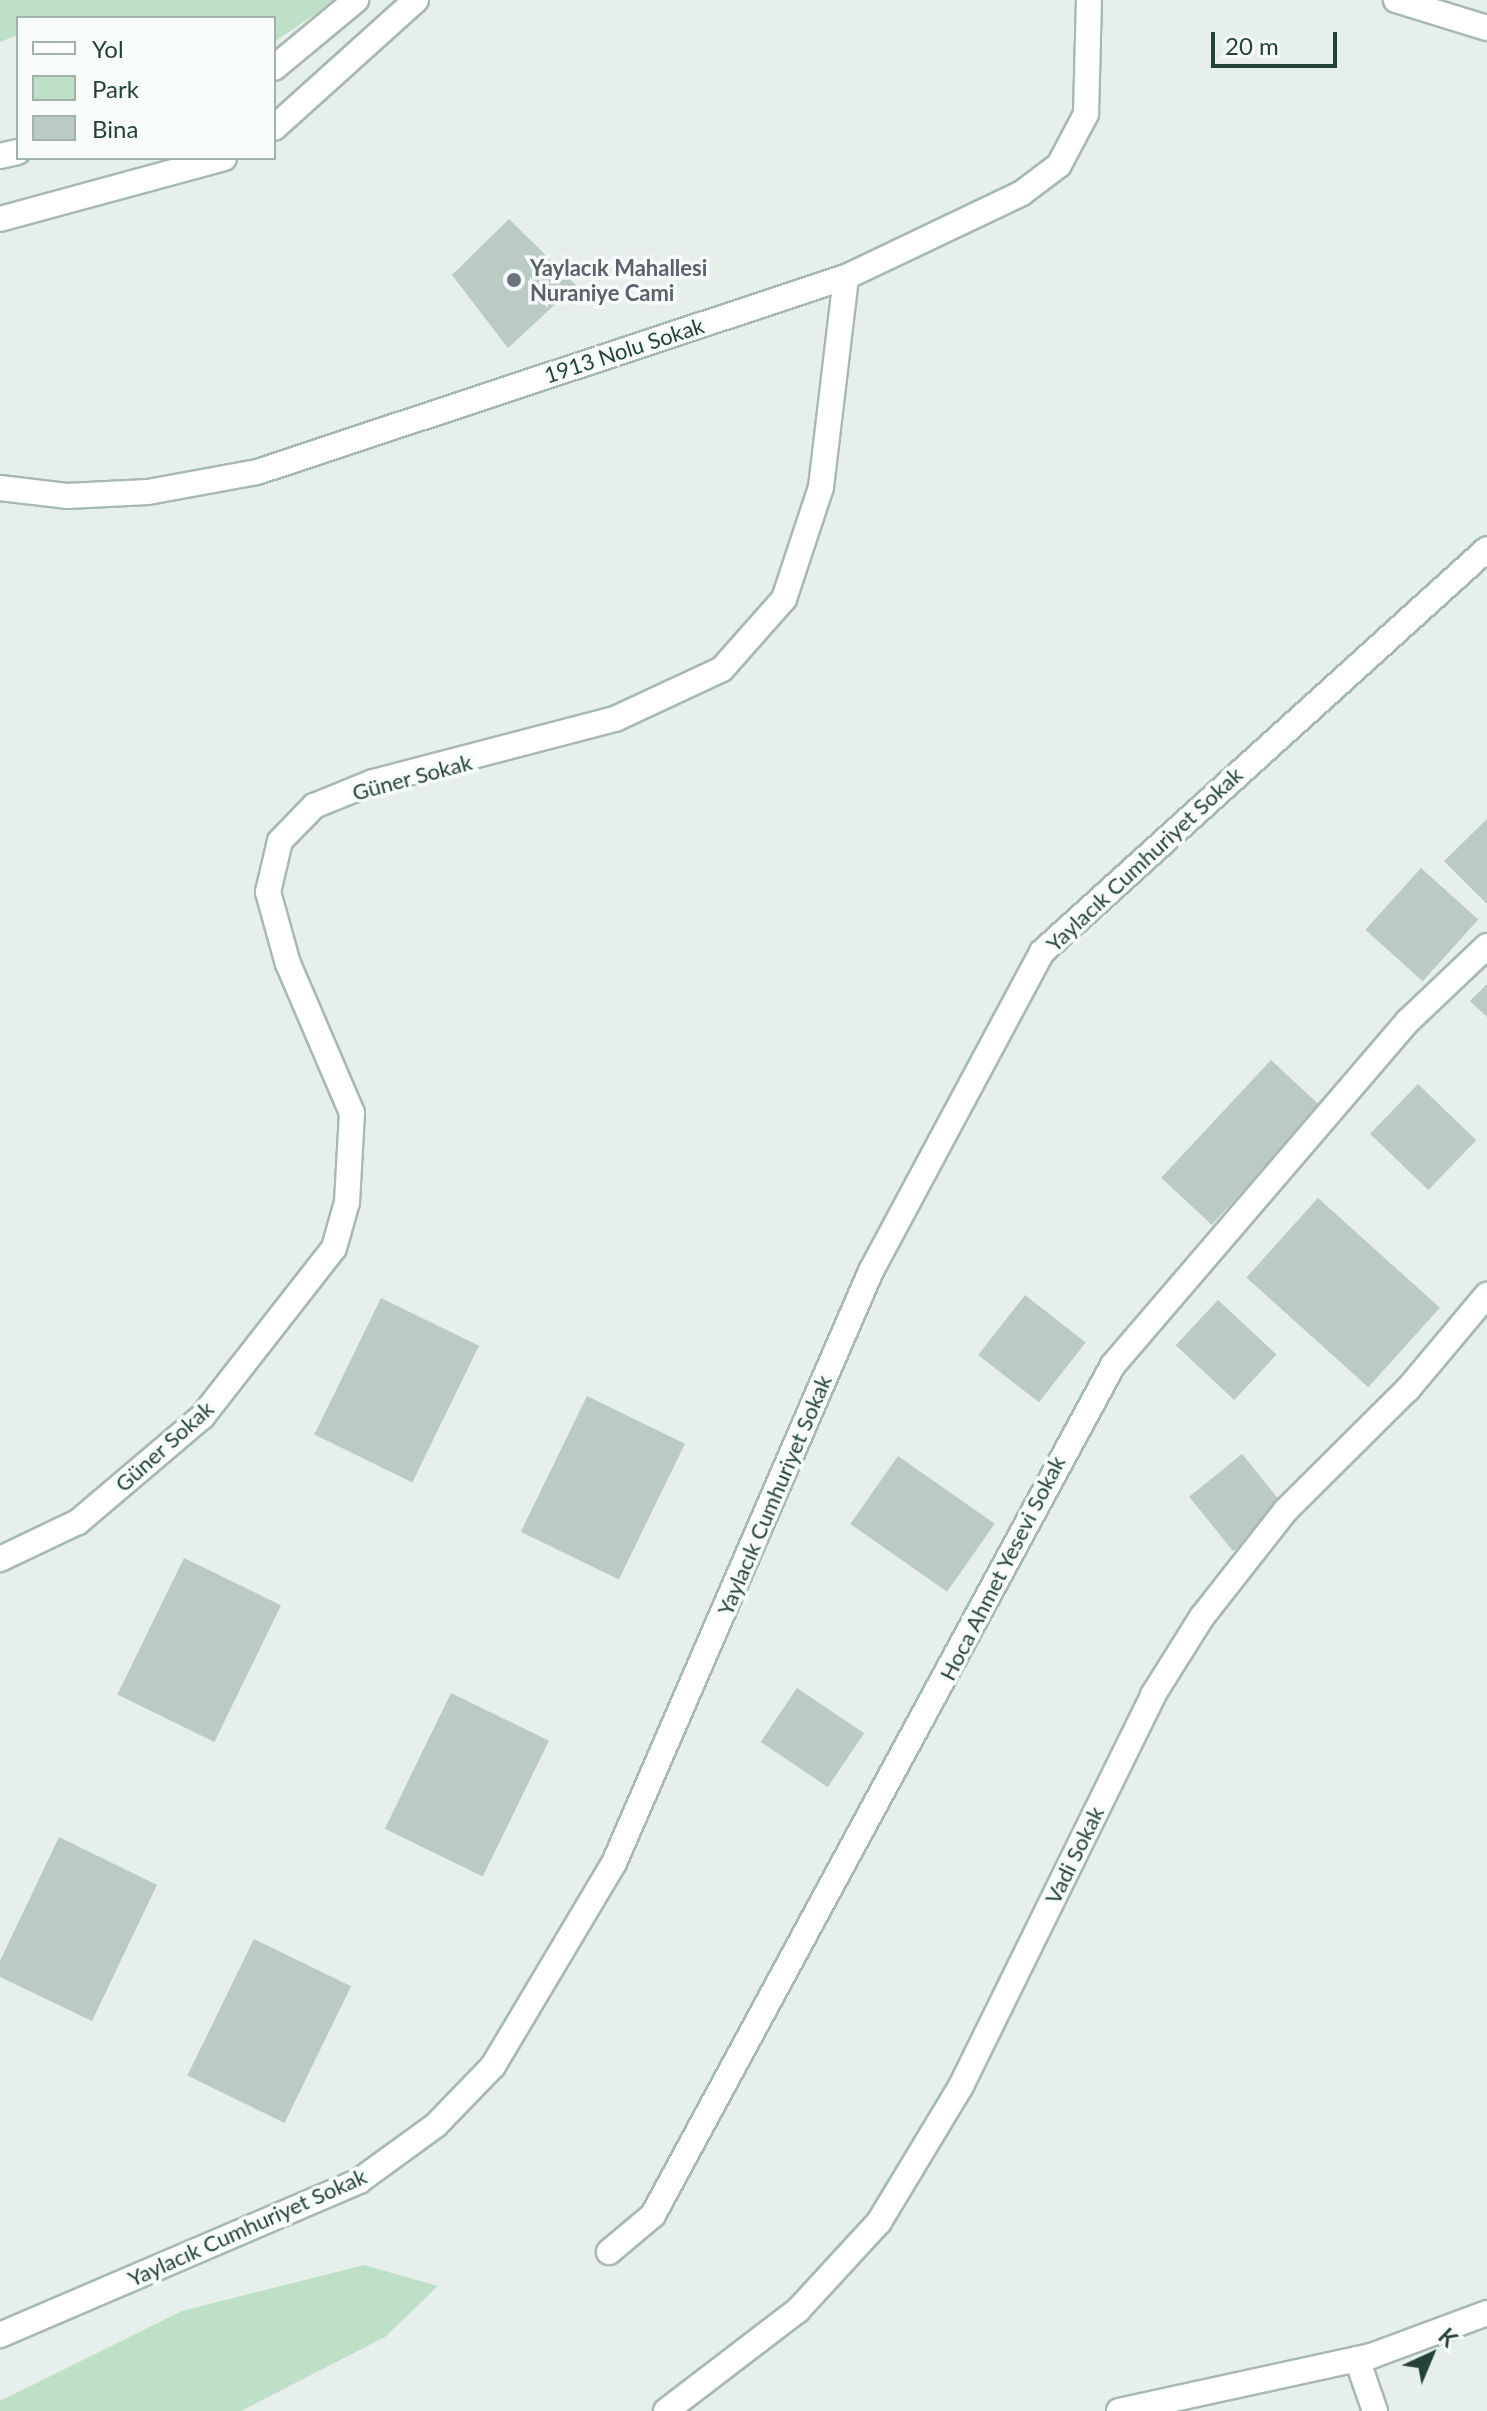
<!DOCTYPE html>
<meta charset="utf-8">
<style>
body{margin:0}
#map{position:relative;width:1487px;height:2411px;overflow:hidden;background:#e6efeb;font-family:Lato,sans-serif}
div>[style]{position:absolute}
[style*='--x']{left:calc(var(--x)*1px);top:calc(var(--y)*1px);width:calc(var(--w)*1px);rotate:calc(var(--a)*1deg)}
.green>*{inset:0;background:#bfe0c8}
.building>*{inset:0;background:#bbcac4;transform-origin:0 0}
.roads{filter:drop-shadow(2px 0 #a8b8b2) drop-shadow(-2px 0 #a8b8b2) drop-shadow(0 2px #a8b8b2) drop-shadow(0 -2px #a8b8b2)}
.minor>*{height:24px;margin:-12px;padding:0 12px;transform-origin:12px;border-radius:12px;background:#fff}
.dots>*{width:22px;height:22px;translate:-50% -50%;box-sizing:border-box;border:4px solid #f7fbf9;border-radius:50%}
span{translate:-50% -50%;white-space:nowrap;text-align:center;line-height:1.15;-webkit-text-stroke:7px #f7fbf9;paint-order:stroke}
.worship-label{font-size:22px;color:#5b616d;font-weight:700}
.left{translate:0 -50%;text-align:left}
.street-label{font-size:22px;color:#24423a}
.legend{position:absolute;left:16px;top:16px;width:260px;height:144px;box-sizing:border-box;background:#f7fbf9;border:2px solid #a3b1ad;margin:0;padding:10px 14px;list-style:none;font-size:24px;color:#24423a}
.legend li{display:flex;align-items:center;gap:16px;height:40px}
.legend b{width:40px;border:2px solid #a3b1ad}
.north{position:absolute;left:1391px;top:2315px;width:80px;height:80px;-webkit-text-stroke:6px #f7fbf9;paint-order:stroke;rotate:44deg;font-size:22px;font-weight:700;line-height:32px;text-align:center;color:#24423a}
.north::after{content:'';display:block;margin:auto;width:28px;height:36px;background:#24423a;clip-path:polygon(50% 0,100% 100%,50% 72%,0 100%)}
.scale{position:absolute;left:1211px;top:32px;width:126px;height:36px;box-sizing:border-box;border:4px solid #24423a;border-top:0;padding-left:10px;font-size:24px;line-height:28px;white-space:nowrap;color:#24423a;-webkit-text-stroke:6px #f7fbf9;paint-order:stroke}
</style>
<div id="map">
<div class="green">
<i style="clip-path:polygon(0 0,336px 0,274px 42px,274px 18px,18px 18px,18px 35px,0 42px)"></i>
<i style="clip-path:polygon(364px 2265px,438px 2286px,385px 2337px,241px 2411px,0 2411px,0 2401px,182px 2311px)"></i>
</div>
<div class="building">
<i style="clip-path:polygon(509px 219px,576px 285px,508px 348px,452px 275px)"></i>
<i style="clip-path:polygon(1487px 819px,1487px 904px,1444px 861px)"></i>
<i style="left:1421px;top:868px;width:77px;height:83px;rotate:42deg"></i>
<i style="clip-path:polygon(1487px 984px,1487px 1017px,1470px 1001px)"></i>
<i style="left:1271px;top:1060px;width:69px;height:161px;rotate:43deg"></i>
<i style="left:1418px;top:1084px;width:81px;height:69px;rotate:44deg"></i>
<i style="left:1318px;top:1198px;width:164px;height:107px;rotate:42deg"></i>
<i style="left:1025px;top:1295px;width:77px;height:76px;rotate:38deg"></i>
<i style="left:381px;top:1298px;width:109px;height:152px;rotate:26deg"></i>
<i style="left:1218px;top:1300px;width:80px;height:62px;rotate:43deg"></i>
<i style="left:587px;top:1396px;width:109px;height:151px;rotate:26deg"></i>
<i style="left:1242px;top:1454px;width:70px;height:68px;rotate:51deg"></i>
<i style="left:898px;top:1456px;width:118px;height:83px;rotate:35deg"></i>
<i style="left:184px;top:1558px;width:108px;height:152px;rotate:26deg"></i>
<i style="left:797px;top:1688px;width:81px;height:65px;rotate:34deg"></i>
<i style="left:451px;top:1693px;width:109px;height:151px;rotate:26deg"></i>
<i style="clip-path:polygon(59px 1837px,157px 1885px,92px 2021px,0 1977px,0 1961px)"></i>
<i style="left:254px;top:1939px;width:108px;height:152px;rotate:26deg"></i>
</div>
<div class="roads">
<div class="minor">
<i style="--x:1396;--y:0;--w:95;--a:17.1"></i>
<i style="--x:274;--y:68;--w:107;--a:-39.7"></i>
<i style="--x:274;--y:128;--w:191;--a:-42"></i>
<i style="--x:0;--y:156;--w:18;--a:-13"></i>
<i style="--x:0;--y:219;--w:232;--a:-15.2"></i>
<i style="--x:0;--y:488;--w:67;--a:6.8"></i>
<i style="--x:67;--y:496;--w:81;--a:-2.8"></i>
<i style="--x:148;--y:492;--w:111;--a:-10.4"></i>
<i style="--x:257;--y:472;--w:620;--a:-18.32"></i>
<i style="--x:846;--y:277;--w:195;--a:-25.5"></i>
<i style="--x:1022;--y:193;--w:46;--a:-37.1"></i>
<i style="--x:1059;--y:165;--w:58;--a:-62.1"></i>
<i style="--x:1086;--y:114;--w:114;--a:-88.5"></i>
<i style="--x:0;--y:1559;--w:86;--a:-25.4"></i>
<i style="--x:78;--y:1522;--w:162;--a:-40.3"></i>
<i style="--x:202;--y:1417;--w:214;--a:-52"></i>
<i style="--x:334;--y:1248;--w:48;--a:-74.2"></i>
<i style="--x:347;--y:1202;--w:89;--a:-86.8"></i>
<i style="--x:352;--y:1113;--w:162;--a:-113.2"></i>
<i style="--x:288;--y:964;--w:75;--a:-105.5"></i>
<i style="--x:268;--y:892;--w:52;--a:-76.8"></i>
<i style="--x:280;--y:841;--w:49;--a:-45.8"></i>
<i style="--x:314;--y:806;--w:64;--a:-22.1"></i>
<i style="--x:373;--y:782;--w:250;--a:-14.6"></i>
<i style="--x:615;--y:719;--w:118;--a:-25"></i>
<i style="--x:722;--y:669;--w:94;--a:-48.5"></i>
<i style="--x:784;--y:599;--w:118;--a:-71.7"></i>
<i style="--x:821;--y:487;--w:211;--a:-83.2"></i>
<i style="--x:609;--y:2252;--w:57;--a:-40.1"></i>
<i style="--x:653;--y:2215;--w:966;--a:-61.58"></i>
<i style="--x:1113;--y:1365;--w:453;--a:-49.4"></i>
<i style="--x:1408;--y:1021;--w:109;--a:-43.5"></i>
<i style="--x:0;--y:2335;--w:391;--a:-23.2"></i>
<i style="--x:359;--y:2181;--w:95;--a:-36"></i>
<i style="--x:436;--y:2125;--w:82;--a:-46"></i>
<i style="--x:493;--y:2066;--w:236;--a:-59.2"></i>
<i style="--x:614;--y:1863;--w:645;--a:-66.53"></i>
<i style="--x:871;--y:1271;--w:362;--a:-61.8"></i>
<i style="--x:1042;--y:952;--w:600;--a:-42.16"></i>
<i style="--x:1357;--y:2359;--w:55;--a:70.9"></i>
<i style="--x:666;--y:2411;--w:166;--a:-37.4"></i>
<i style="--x:798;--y:2310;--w:120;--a:-47.4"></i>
<i style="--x:879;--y:2222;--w:159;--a:-58.9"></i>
<i style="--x:961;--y:2086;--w:436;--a:-63.8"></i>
<i style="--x:1153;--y:1695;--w:92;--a:-57.9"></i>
<i style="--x:1202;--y:1617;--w:136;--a:-51.9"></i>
<i style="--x:1286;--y:1510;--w:172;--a:-44.8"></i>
<i style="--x:1408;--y:1389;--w:123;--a:-50"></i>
<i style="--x:1119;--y:2411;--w:258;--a:-12.3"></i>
<i style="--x:1371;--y:2356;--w:124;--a:-20.3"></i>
</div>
</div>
<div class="dots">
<i style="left:514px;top:280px;background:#6b7280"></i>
</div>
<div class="worship-label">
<span class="left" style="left:530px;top:280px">Yaylacık Mahallesi<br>Nuraniye Cami</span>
</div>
<div class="street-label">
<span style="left:624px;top:350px;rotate:-18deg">1913 Nolu Sokak</span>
<span style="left:412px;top:777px;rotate:-15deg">Güner Sokak</span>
<span style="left:1144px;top:859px;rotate:-43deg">Yaylacık Cumhuriyet Sokak</span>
<span style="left:164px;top:1446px;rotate:-42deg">Güner Sokak</span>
<span style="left:774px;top:1495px;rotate:-67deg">Yaylacık Cumhuriyet Sokak</span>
<span style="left:1002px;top:1568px;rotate:-63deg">Hoca Ahmet Yesevi Sokak</span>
<span style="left:1074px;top:1855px;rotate:-64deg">Vadi Sokak</span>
<span style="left:247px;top:2227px;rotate:-24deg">Yaylacık Cumhuriyet Sokak</span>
</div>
<ul class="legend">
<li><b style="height:10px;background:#fff"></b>Yol</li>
<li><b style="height:22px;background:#bfe0c8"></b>Park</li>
<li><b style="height:22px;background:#bbcac4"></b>Bina</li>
</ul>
<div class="north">K</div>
<div class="scale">20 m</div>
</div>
